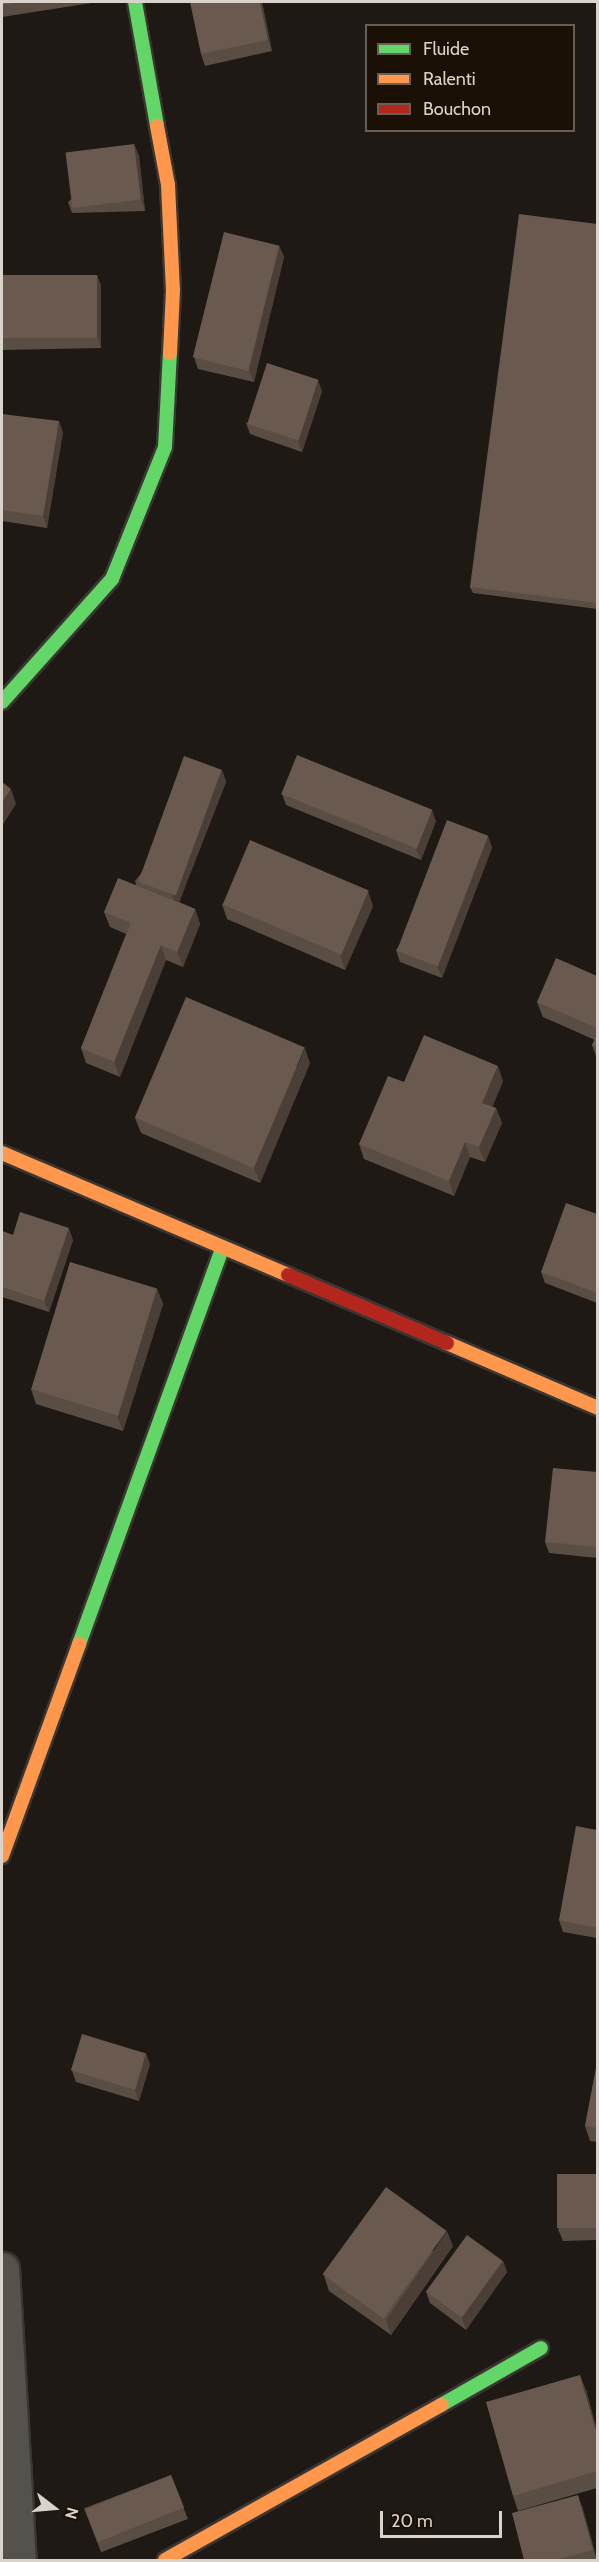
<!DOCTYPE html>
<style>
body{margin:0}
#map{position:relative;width:599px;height:2562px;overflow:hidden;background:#1e1914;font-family:Cabin,sans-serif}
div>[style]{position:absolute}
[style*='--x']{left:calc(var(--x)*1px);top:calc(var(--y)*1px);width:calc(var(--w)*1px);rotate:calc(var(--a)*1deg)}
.roads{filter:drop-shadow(2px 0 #3a3632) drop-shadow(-2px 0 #3a3632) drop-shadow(0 2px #3a3632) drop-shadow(0 -2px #3a3632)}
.street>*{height:33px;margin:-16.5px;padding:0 16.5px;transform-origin:16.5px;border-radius:16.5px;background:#55514c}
.fast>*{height:14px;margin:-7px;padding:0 7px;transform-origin:7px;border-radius:7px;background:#63d668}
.slow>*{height:14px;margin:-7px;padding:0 7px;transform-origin:7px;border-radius:7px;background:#ff974d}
.jam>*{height:14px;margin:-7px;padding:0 7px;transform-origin:7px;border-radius:7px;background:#b3261e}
.wall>*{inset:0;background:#5a4d43;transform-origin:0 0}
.shaded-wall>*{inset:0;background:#4a3e37}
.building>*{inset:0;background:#69594e;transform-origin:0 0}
span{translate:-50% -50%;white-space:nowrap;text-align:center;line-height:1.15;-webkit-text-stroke:6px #1a1006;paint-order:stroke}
.frame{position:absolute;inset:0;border:3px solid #dad3cc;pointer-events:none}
.legend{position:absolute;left:365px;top:24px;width:210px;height:108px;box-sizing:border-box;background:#1a1006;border:2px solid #675e55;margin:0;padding:8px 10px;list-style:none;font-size:18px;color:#dad3cc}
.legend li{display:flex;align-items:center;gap:12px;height:30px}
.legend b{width:30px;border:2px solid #675e55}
.north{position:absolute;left:24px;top:2478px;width:60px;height:60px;-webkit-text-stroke:4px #1a1006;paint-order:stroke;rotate:106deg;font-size:16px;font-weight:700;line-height:24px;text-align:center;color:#dad3cc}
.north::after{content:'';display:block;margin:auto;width:21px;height:27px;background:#dad3cc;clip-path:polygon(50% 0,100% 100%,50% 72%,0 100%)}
.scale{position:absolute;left:380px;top:2511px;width:122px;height:27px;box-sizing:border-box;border:3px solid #dad3cc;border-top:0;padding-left:8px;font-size:18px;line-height:21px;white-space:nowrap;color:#dad3cc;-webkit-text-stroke:4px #1a1006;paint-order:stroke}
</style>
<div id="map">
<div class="roads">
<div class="street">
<i style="--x:2;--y:2269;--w:291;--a:86.7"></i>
</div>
<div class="fast">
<i style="--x:135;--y:2;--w:126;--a:79.9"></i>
<i style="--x:2;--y:702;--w:165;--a:-48.2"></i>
<i style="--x:112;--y:579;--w:142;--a:-68.1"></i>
<i style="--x:165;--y:447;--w:94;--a:-87"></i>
<i style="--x:79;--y:1644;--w:421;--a:-70.1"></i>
<i style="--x:441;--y:2405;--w:115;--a:-29.7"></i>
</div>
<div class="slow">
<i style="--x:157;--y:126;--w:60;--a:79.4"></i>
<i style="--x:168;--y:185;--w:105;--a:87.3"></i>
<i style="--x:173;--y:290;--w:63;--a:92.7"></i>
<i style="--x:2;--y:1153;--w:311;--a:23.1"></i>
<i style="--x:447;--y:1343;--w:164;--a:23.3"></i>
<i style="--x:2;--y:1856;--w:226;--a:-70"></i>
<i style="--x:165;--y:2560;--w:317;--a:-29.3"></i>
</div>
<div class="jam">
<i style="--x:288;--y:1275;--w:173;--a:23.2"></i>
</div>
</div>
<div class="wall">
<i style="clip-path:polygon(2px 2px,98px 2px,2px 17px)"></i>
<i style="clip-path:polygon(262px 2px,272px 51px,205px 66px,201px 54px)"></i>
<i style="clip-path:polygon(134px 144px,139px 156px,145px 211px,72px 213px,68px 202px)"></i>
<i style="clip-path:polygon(597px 224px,597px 609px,473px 593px,470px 587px)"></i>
<i style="clip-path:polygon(279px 246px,284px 257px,254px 382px,198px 369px,194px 357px)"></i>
<i style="clip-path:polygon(2px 275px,97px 275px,101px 286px,101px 348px,2px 350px)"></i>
<i style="clip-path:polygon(322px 391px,302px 452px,250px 434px,246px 423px)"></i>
<i style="clip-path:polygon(2px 414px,63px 432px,47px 528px,2px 521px)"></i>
<i style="clip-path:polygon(222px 770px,226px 782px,179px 902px,195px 909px,200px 924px,183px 967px,166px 960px,120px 1077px,86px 1063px,81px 1048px,126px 934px,110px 927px,104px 912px,136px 885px,135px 881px)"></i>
<i style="clip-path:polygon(282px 794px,436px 821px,421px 860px,286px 805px)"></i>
<i style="clip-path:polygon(488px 836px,492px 848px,442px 978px,400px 962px,396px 950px)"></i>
<i style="clip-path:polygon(222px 904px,373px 906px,345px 970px,227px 919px)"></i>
<i style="clip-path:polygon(597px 976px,597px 1059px,592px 1045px,595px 1040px,543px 1017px,537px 1002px)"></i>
<i style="clip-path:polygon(310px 1063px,260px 1183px,141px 1133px,135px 1118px)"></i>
<i style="clip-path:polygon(503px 1081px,492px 1107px,496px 1108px,502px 1123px,485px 1162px,470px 1157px,454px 1196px,364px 1159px,359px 1144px)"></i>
<i style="clip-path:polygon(597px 1214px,597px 1303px,545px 1283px,541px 1272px)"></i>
<i style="clip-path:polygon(2px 1231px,13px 1235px,73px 1240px,49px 1312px,2px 1297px)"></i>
<i style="clip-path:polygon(157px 1289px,163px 1304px,123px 1431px,36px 1404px,31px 1389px)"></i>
<i style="clip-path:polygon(597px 1472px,597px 1558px,549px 1553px,545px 1542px)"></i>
<i style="clip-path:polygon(597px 1830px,597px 1938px,563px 1932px,559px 1920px)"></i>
<i style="clip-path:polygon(597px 2063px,597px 2142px,590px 2141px,585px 2126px)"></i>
<i style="clip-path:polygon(150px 2064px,139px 2101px,76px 2082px,72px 2071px)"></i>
<i style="clip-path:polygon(597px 2174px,597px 2240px,563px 2241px,558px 2229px)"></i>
<i style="clip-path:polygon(453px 2246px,391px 2335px,329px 2291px,324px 2276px)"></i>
<i style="clip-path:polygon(503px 2261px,507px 2272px,466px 2330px,430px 2303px,426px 2292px)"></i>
<i style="clip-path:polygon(586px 2390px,597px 2431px,597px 2488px,518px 2511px,513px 2496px)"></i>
<i style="left:171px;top:2475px;width:47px;height:93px;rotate:69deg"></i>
<i style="clip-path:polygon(582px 2506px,597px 2560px,524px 2560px)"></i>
</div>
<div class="shaded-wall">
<i style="clip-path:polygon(260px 2px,262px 2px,272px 51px,268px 40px)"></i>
<i style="clip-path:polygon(134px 144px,139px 156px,145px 211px,141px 200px)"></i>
<i style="clip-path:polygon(279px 246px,284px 257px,254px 382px,249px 370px)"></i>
<i style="clip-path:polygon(97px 275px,101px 286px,101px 348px,97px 337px)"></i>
<i style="clip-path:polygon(318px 380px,322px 391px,302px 452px,298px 441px)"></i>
<i style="clip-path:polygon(59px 421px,63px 432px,47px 528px,43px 516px)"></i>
<i style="clip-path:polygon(222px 770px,226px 782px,177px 908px,172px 896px)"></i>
<i style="clip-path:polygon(11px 789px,16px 804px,2px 826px,2px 803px)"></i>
<i style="clip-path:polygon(432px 810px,436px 821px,421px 860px,416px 849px)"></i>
<i style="clip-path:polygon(488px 836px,492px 848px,442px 978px,437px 966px)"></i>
<i style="clip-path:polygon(368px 891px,373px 906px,345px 970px,340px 955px)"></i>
<i style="clip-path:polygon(195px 909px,200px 924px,183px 967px,177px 952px)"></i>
<i style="clip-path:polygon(161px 945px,166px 960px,120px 1077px,114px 1062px)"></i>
<i style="clip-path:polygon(305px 1048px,310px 1063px,260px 1183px,254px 1168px)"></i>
<i style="clip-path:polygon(498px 1066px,503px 1081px,488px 1118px,482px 1103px)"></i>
<i style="clip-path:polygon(496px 1108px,502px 1123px,485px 1162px,479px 1147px)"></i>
<i style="clip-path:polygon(465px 1142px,470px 1157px,454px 1196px,449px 1181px)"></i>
<i style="clip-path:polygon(69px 1228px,73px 1240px,49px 1312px,44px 1301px)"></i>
<i style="clip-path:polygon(157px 1289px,163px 1304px,123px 1431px,117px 1416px)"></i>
<i style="clip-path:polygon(146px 2053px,150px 2064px,139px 2101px,135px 2090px)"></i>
<i style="clip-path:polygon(447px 2231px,453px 2246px,391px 2335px,386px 2320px)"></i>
<i style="clip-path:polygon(503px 2261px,507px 2272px,466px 2330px,462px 2318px)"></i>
<i style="clip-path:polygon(580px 2375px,586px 2390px,597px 2431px,597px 2435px)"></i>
<i style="clip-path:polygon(578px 2495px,582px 2506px,597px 2560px,593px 2550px)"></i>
</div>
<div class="building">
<i style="clip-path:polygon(2px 2px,22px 2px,2px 5px)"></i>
<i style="clip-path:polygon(190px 2px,260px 2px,268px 40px,201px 54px)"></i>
<i style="left:134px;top:144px;width:56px;height:69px;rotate:83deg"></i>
<i style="clip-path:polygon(519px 214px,597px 224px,597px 603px,470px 587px)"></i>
<i style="left:224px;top:232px;width:57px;height:129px;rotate:14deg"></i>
<i style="left:2px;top:275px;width:95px;height:63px"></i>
<i style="left:267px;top:363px;width:54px;height:64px;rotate:18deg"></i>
<i style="clip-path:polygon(2px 414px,59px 421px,43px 516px,2px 510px)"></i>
<i style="left:297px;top:755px;width:146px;height:42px;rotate:22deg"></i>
<i style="left:184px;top:756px;width:40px;height:134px;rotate:20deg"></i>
<i style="clip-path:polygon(2px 782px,11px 789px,2px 803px)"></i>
<i style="left:447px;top:820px;width:44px;height:140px;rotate:21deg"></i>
<i style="left:250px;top:840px;width:129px;height:70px;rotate:23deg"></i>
<i style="clip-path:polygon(118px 878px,195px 909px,177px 952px,161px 945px,114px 1062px,81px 1048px,131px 923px,104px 912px)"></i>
<i style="clip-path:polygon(556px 958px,597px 976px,597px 1028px,537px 1002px)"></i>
<i style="left:186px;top:997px;width:129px;height:131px;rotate:23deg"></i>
<i style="clip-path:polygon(597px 1033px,597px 1047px,592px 1045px)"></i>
<i style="clip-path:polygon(424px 1035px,498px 1066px,482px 1103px,496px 1108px,479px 1147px,465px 1142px,449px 1181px,359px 1144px,388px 1076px,404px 1082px)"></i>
<i style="clip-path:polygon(566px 1203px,597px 1214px,597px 1293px,541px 1272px)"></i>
<i style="clip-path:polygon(20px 1212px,69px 1228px,44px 1301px,2px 1287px,2px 1231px,13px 1235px)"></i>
<i style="left:70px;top:1262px;width:91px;height:133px;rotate:17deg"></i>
<i style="clip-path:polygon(553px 1468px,597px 1472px,597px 1547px,545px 1542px)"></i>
<i style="clip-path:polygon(576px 1826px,597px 1830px,597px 1928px,559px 1920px)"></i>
<i style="left:82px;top:2034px;width:67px;height:38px;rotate:17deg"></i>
<i style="clip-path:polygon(597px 2063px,597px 2128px,585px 2126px)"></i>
<i style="left:597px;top:2174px;width:54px;height:40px;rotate:90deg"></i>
<i style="left:386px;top:2187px;width:75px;height:108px;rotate:36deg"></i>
<i style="left:467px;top:2235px;width:44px;height:70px;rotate:36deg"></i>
<i style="clip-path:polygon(580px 2375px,597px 2435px,597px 2471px,513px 2496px,486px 2402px)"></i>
<i style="left:171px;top:2475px;width:35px;height:93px;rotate:68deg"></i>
<i style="clip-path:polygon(578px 2495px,593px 2550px,556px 2560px,524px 2560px,512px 2513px)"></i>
</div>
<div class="frame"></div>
<ul class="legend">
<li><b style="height:8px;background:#63d668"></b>Fluide</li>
<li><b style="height:8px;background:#ff974d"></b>Ralenti</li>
<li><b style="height:8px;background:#b3261e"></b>Bouchon</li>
</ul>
<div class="north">N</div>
<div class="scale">20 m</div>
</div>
